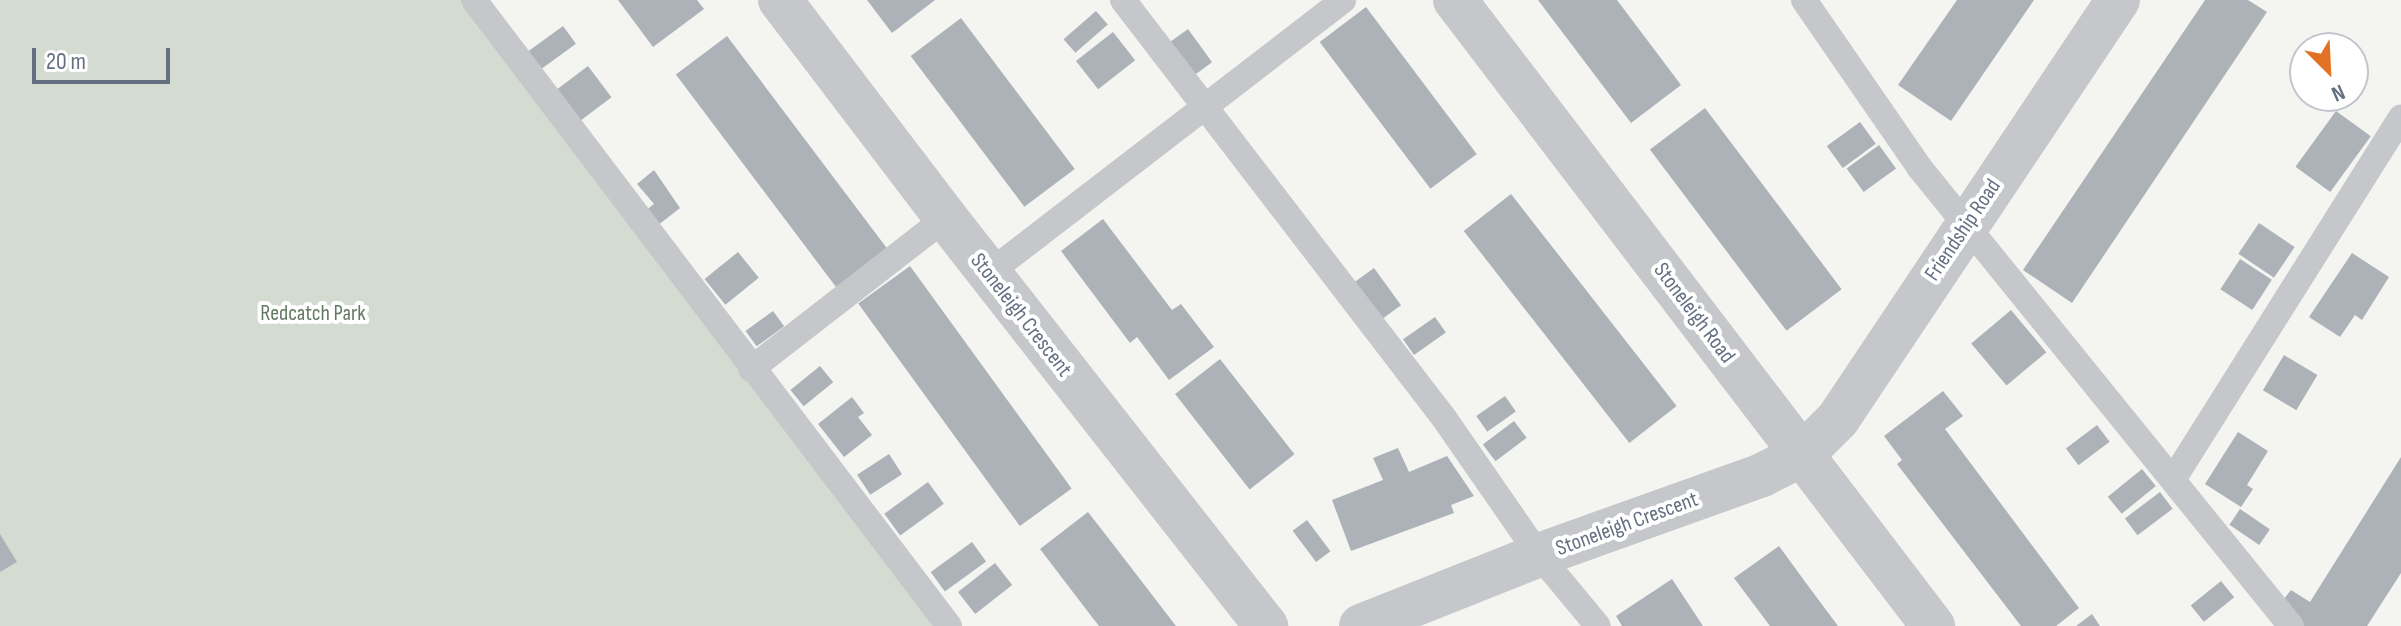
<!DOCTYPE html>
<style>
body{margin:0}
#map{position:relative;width:2401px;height:626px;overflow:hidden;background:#f4f5f1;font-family:"Sofia Sans Condensed",sans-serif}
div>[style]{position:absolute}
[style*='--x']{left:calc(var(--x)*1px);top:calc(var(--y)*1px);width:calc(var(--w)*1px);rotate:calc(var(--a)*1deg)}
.green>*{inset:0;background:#d4dcd2}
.building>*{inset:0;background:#adb2b9;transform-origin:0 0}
.service>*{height:26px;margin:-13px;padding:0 13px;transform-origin:13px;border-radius:13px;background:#c5c7cb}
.minor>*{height:44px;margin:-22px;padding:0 22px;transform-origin:22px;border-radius:22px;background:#c5c7cb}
span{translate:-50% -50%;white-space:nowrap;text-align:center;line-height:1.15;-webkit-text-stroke:8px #fff;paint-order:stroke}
.street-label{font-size:22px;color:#647082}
.park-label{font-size:22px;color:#637a63}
.north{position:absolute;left:2289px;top:32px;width:80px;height:80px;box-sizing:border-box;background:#fff;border:2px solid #c1c6cd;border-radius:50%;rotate:156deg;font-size:22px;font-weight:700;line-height:32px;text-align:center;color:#647082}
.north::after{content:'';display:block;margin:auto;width:28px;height:36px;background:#e37124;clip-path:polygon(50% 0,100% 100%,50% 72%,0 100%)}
.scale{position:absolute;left:32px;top:48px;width:138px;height:36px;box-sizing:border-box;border:4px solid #647082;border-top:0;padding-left:10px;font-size:24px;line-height:28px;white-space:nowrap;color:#647082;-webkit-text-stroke:6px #fff;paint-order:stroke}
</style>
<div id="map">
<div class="green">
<i style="clip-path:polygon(0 0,468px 0,939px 626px,0 626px)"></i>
</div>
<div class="building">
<i style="clip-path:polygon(618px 0,697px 0,704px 9px,653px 47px)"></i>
<i style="clip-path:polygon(867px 0,935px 0,892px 33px)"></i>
<i style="clip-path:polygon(1538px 0,1617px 0,1681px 85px,1631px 123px)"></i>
<i style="clip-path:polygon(1957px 0,2034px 0,1951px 121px,1898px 85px)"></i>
<i style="clip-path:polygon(2205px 0,2248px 0,2267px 12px,2072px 303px,2023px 270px)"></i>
<i style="left:1366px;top:7px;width:184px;height:58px;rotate:53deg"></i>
<i style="left:1096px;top:11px;width:18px;height:43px;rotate:49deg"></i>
<i style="left:961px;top:18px;width:189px;height:63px;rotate:53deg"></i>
<i style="left:563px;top:26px;width:22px;height:50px;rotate:54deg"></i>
<i style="left:1188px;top:29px;width:41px;height:26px;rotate:54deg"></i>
<i style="left:1113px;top:32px;width:36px;height:47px;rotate:52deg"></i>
<i style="left:727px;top:36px;width:272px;height:64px;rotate:53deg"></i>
<i style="left:588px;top:66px;width:39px;height:44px;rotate:53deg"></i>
<i style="left:1705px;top:108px;width:227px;height:69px;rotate:53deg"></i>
<i style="left:2336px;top:111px;width:43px;height:69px;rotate:36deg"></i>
<i style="left:1860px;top:122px;width:27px;height:41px;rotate:54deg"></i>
<i style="left:1879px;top:145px;width:29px;height:40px;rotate:54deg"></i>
<i style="clip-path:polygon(654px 170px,680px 208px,657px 226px,645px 211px,654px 204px,637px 184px)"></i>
<i style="left:1511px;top:194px;width:269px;height:60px;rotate:52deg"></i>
<i style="clip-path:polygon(1103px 219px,1172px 310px,1181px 304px,1214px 347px,1169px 380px,1137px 337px,1130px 343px,1061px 251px)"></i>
<i style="left:2259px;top:223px;width:43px;height:37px;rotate:34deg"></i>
<i style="left:738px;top:252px;width:33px;height:43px;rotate:51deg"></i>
<i style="clip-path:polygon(2352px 253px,2389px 277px,2362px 320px,2355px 315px,2340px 337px,2309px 317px)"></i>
<i style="left:2240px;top:259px;width:38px;height:36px;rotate:33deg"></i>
<i style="left:910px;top:266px;width:275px;height:64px;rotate:54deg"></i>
<i style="left:1374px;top:268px;width:46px;height:29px;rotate:54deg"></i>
<i style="left:2011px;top:310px;width:55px;height:52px;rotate:50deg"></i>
<i style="left:773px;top:311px;width:19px;height:34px;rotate:54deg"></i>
<i style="left:1435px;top:317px;width:19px;height:39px;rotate:55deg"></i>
<i style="left:2284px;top:355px;width:39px;height:41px;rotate:31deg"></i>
<i style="left:1220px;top:359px;width:121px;height:57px;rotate:52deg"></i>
<i style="left:820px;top:366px;width:21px;height:38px;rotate:51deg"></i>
<i style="clip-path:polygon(1943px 391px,1963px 416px,1945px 429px,2079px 608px,2056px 626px,2021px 626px,1897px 464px,1902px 460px,1884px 436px)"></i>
<i style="left:1505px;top:396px;width:19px;height:35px;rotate:55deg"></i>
<i style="clip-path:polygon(852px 397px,864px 413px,858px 417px,872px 435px,844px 457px,818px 424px)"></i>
<i style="left:1514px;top:421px;width:21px;height:39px;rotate:53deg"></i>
<i style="left:2097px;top:425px;width:21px;height:39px;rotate:53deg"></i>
<i style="clip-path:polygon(2238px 432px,2268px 451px,2247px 485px,2253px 489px,2241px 507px,2205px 484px)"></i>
<i style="clip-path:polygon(1398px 448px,1409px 472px,1447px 456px,1474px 496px,1451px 505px,1454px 513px,1351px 551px,1332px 500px,1383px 480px,1373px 458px)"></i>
<i style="left:889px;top:454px;width:24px;height:38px;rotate:57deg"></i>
<i style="clip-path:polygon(2401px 457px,2401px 573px,2367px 626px,2303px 626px,2283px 600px,2291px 590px,2310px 602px)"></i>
<i style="left:2142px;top:469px;width:22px;height:44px;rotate:51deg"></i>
<i style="left:928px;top:482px;width:27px;height:54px;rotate:54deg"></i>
<i style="left:2160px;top:492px;width:21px;height:44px;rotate:53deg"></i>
<i style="left:2240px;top:509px;width:36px;height:19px;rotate:34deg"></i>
<i style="clip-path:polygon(1088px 512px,1116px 548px,1176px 626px,1099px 626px,1095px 621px,1040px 549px)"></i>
<i style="left:1307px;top:520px;width:39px;height:18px;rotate:53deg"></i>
<i style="clip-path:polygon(0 534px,17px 562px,0 572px)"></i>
<i style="left:972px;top:542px;width:24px;height:51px;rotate:54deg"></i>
<i style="clip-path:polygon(1779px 546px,1806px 583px,1838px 626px,1770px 626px,1734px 578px)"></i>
<i style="left:995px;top:563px;width:28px;height:47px;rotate:52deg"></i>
<i style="clip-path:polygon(1672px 579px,1703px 626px,1622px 626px,1616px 616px)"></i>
<i style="left:2221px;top:581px;width:21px;height:39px;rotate:51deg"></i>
<i style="clip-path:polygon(2092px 614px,2100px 626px,2076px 626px)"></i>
</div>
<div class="service">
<i style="--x:474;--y:0;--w:786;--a:52.81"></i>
<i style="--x:1123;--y:0;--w:527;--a:52.48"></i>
<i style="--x:1444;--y:418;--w:167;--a:55.3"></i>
<i style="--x:1539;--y:555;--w:92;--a:50.3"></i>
<i style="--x:1804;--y:0;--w:203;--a:55.4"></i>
<i style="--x:1919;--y:167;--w:591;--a:50.98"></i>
<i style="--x:989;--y:273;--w:447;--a:-37.6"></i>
<i style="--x:751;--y:369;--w:247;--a:-37.8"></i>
<i style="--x:2174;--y:478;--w:426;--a:-57.8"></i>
</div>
<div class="minor">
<i style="--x:780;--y:0;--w:274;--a:52.7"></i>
<i style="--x:946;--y:218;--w:519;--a:51.89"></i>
<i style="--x:1455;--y:0;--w:788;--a:52.64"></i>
<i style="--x:1361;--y:626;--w:192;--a:-21.7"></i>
<i style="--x:1539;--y:555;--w:237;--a:-19.7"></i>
<i style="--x:1762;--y:475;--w:45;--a:-26.6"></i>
<i style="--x:1802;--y:455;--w:51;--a:-45"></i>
<i style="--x:1838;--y:419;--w:504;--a:-56.25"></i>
</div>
<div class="street-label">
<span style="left:1963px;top:230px;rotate:-56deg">Friendship Road</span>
<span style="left:1694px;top:313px;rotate:53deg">Stoneleigh Road</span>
<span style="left:1021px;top:315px;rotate:52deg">Stoneleigh Crescent</span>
<span style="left:1627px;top:524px;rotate:-20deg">Stoneleigh Crescent</span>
</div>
<div class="park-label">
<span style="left:313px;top:314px">Redcatch Park</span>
</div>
<div class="north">N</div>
<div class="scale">20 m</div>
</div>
